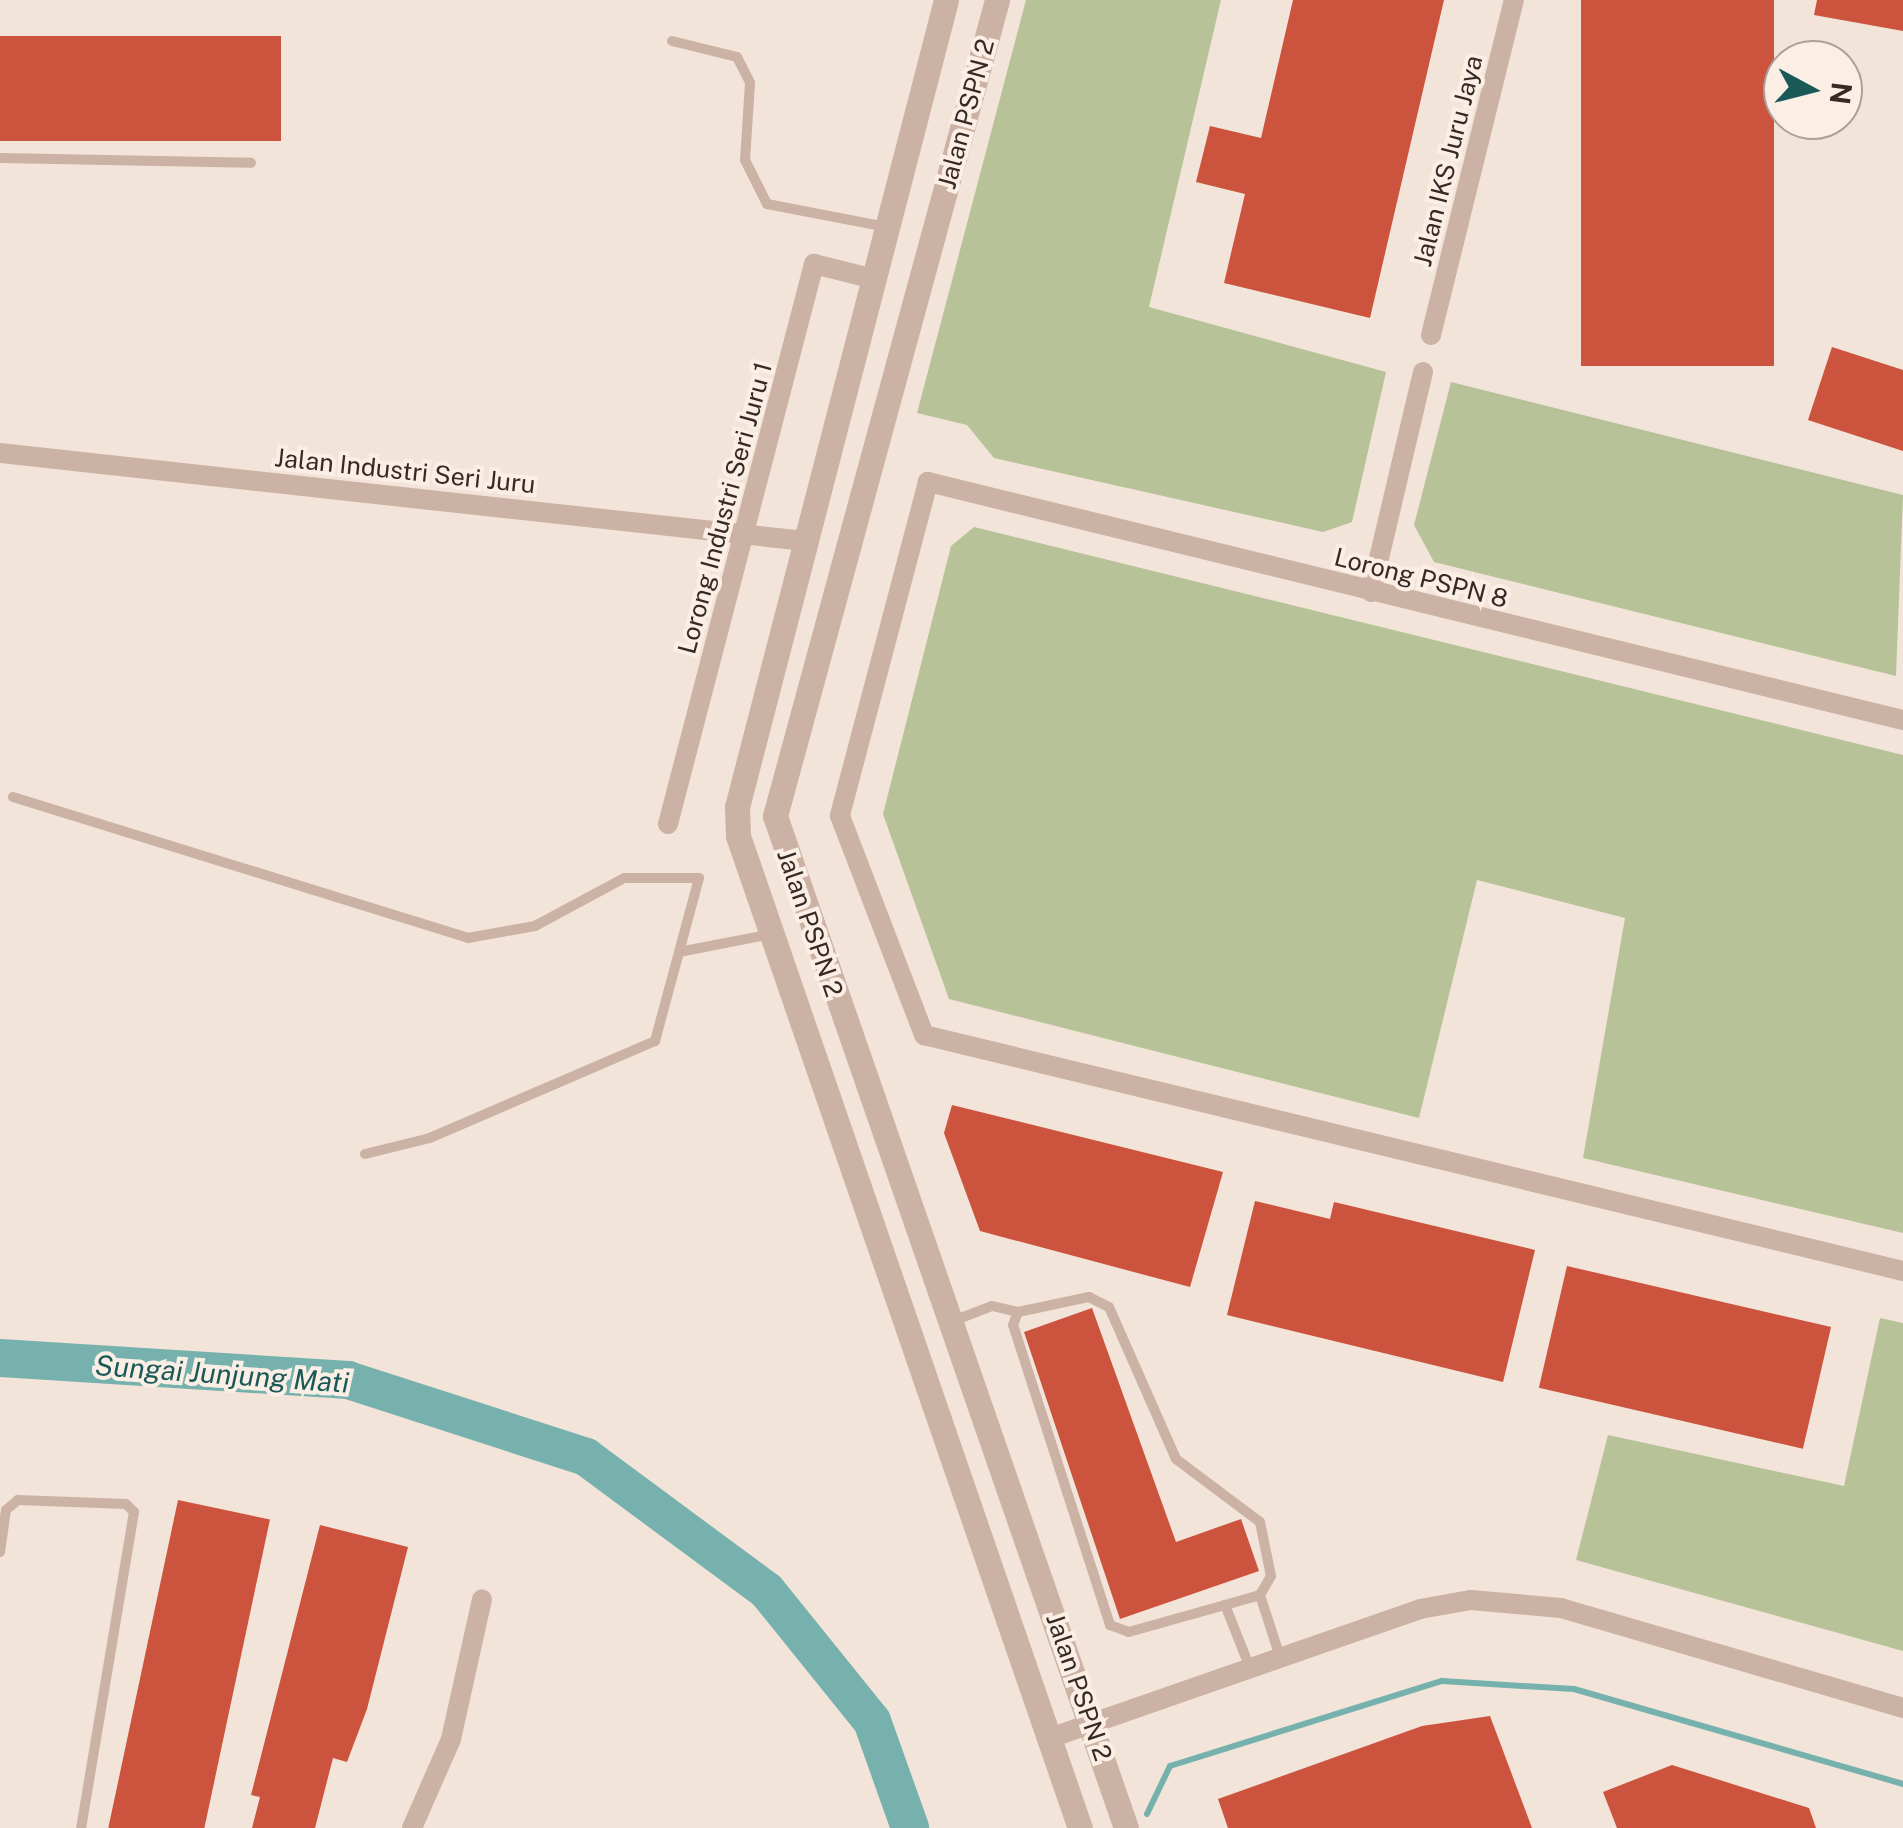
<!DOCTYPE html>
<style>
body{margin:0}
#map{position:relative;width:1903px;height:1828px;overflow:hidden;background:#f2e4d8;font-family:"Public Sans",sans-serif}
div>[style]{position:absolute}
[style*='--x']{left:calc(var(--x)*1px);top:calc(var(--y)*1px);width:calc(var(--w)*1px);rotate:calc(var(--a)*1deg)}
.green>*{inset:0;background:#b7c298}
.stream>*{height:6px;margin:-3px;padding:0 3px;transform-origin:3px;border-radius:3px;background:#76b1ae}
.river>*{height:38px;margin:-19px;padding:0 19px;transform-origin:19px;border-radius:19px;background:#76b1ae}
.building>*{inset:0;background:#cc533d;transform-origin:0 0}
.service>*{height:10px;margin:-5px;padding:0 5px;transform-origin:5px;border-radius:5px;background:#cbb2a4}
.minor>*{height:20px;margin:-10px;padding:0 10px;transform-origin:10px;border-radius:10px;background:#cbb2a4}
.tertiary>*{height:25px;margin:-12.5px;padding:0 12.5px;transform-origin:12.5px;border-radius:12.5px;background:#cbb2a4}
span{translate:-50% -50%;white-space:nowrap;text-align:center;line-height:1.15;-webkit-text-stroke:8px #faeee5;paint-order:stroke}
.street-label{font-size:25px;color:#362a26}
.water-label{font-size:28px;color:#1a5958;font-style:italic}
.north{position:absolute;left:1763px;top:40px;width:100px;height:100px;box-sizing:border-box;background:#faeee5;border:2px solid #aca099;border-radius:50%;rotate:97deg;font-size:28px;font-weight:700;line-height:40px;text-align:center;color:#362a26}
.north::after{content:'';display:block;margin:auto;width:35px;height:45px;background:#1a5958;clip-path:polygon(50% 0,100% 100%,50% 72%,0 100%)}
</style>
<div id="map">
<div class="green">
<i style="clip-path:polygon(1026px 0,1221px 0,1149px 307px,1386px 372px,1352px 522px,1323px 532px,994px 458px,967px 425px,917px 413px)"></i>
<i style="clip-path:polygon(1451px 382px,1903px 495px,1896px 676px,1434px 562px,1414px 525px)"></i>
<i style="clip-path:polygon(974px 527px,1903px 755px,1903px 1233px,1583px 1158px,1625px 918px,1477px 880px,1419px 1118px,949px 999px,883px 814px,951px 546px)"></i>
<i style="clip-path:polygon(1880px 1318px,1903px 1323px,1903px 1651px,1576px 1560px,1608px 1435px,1844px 1486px)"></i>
</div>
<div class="stream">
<i style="--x:1147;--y:1814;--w:53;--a:-64.4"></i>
<i style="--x:1170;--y:1766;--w:285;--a:-17.4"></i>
<i style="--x:1442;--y:1681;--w:132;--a:3.5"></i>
<i style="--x:1574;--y:1689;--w:342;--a:16.1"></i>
</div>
<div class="river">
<i style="--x:0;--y:1358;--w:349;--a:3.6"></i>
<i style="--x:348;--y:1380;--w:250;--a:17.9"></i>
<i style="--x:586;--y:1457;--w:225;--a:36.5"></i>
<i style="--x:767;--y:1591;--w:167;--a:51.1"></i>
<i style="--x:872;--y:1721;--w:114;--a:70.4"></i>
</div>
<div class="building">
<i style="clip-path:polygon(1293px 0,1444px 0,1370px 318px,1224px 283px,1245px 194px,1196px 182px,1210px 126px,1261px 138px)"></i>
<i style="left:1581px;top:0;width:193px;height:366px"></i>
<i style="clip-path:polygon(1817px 0,1903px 0,1903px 31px,1814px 15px)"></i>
<i style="left:281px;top:36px;width:105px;height:281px;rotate:90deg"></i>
<i style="clip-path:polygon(1832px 347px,1903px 370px,1903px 451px,1808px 420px)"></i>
<i style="clip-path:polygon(952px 1105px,1223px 1172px,1190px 1287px,980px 1231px,944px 1133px)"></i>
<i style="clip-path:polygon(1255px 1201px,1330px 1219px,1334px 1202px,1535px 1250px,1503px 1382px,1227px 1315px)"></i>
<i style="left:1567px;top:1266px;width:271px;height:125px;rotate:13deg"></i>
<i style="clip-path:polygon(1092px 1308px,1176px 1542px,1241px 1519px,1259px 1571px,1120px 1619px,1024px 1332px)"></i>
<i style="left:178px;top:1500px;width:94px;height:335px;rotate:12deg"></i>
<i style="clip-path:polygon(320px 1525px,408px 1547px,367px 1709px,347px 1762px,333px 1758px,315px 1828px,252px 1828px,260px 1797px,251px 1795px)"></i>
<i style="clip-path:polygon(1490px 1716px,1532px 1828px,1228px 1828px,1218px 1799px,1422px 1726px)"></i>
<i style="clip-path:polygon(1672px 1765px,1809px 1808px,1816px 1828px,1617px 1828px,1603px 1792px)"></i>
</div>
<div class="service">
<i style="--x:672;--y:41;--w:67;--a:13.8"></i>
<i style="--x:737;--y:57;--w:29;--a:63"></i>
<i style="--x:750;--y:83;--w:77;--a:93.7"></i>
<i style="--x:745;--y:160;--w:49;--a:63.4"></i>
<i style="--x:767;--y:204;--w:121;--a:10.9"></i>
<i style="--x:0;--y:158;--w:251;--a:1.1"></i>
<i style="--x:13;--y:797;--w:476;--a:17.2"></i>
<i style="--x:468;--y:938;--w:68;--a:-10.2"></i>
<i style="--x:535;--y:926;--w:101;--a:-28.3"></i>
<i style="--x:624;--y:878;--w:75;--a:0"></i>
<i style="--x:699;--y:878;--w:169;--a:105.1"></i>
<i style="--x:655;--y:1041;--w:245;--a:156.7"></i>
<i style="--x:430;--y:1138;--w:67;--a:166.2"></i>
<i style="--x:679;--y:952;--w:95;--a:-11"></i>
<i style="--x:953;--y:1321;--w:42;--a:-21"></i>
<i style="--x:992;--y:1306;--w:27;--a:13"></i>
<i style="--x:0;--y:1552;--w:42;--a:-81.9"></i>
<i style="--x:6;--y:1510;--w:16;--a:-40"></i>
<i style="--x:18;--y:1500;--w:108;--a:2.1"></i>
<i style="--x:126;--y:1504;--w:11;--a:45"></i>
<i style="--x:134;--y:1512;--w:320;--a:99.5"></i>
<i style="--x:1225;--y:1605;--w:36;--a:-16"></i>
<i style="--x:1250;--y:1668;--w:68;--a:-111.6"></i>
<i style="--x:1225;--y:1605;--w:100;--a:164.3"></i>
<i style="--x:1129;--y:1632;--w:20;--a:-160"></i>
<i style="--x:1110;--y:1625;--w:315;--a:-107.9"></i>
<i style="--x:1013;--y:1325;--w:14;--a:-69"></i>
<i style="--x:1018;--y:1312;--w:73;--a:-11.9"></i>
<i style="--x:1089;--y:1297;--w:22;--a:27"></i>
<i style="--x:1109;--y:1307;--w:166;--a:66.2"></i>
<i style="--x:1176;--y:1459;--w:105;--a:36.9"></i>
<i style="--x:1260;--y:1522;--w:55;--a:78.5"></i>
<i style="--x:1271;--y:1576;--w:22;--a:120"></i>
<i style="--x:1260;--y:1595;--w:65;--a:72.1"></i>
</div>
<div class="minor">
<i style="--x:1431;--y:335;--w:345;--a:-76.1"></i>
<i style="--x:0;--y:453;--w:810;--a:6.24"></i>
<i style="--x:1371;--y:592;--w:226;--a:-76.7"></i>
<i style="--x:1903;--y:720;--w:1004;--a:-166.28"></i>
<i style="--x:928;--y:482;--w:345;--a:104.8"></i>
<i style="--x:840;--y:816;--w:235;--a:69"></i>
<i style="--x:924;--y:1035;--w:1007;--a:13.55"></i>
<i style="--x:668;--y:824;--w:579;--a:-75.39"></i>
<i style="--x:814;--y:264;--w:62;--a:14"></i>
<i style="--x:1050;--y:1738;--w:392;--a:-19.2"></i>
<i style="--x:1420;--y:1609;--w:52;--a:-10"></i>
<i style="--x:1471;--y:1600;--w:90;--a:5.1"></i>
<i style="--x:1561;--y:1608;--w:356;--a:16.3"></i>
<i style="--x:412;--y:1828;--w:97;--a:-66.3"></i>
<i style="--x:451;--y:1739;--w:143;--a:-77.5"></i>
</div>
<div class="tertiary">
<i style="--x:946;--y:0;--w:834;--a:104.52"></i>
<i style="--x:737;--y:807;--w:29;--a:88"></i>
<i style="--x:738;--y:836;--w:1049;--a:70.98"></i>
<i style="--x:997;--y:0;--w:846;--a:105.22"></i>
<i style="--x:775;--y:816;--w:1071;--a:70.87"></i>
</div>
<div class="street-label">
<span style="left:966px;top:114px;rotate:-75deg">Jalan PSPN 2</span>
<span style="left:1448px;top:161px;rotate:-76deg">Jalan IKS Juru Jaya</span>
<span style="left:405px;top:471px;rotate:6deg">Jalan Industri Seri Juru</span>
<span style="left:725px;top:508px;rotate:-75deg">Lorong Industri Seri Juru 1</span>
<span style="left:1421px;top:578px;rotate:14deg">Lorong PSPN 8</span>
<span style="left:810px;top:923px;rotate:71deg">Jalan PSPN 2</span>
<span style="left:1079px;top:1687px;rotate:71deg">Jalan PSPN 2</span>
</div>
<div class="water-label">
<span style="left:222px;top:1374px;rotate:4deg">Sungai Junjung Mati</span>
</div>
<div class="north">N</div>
</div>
